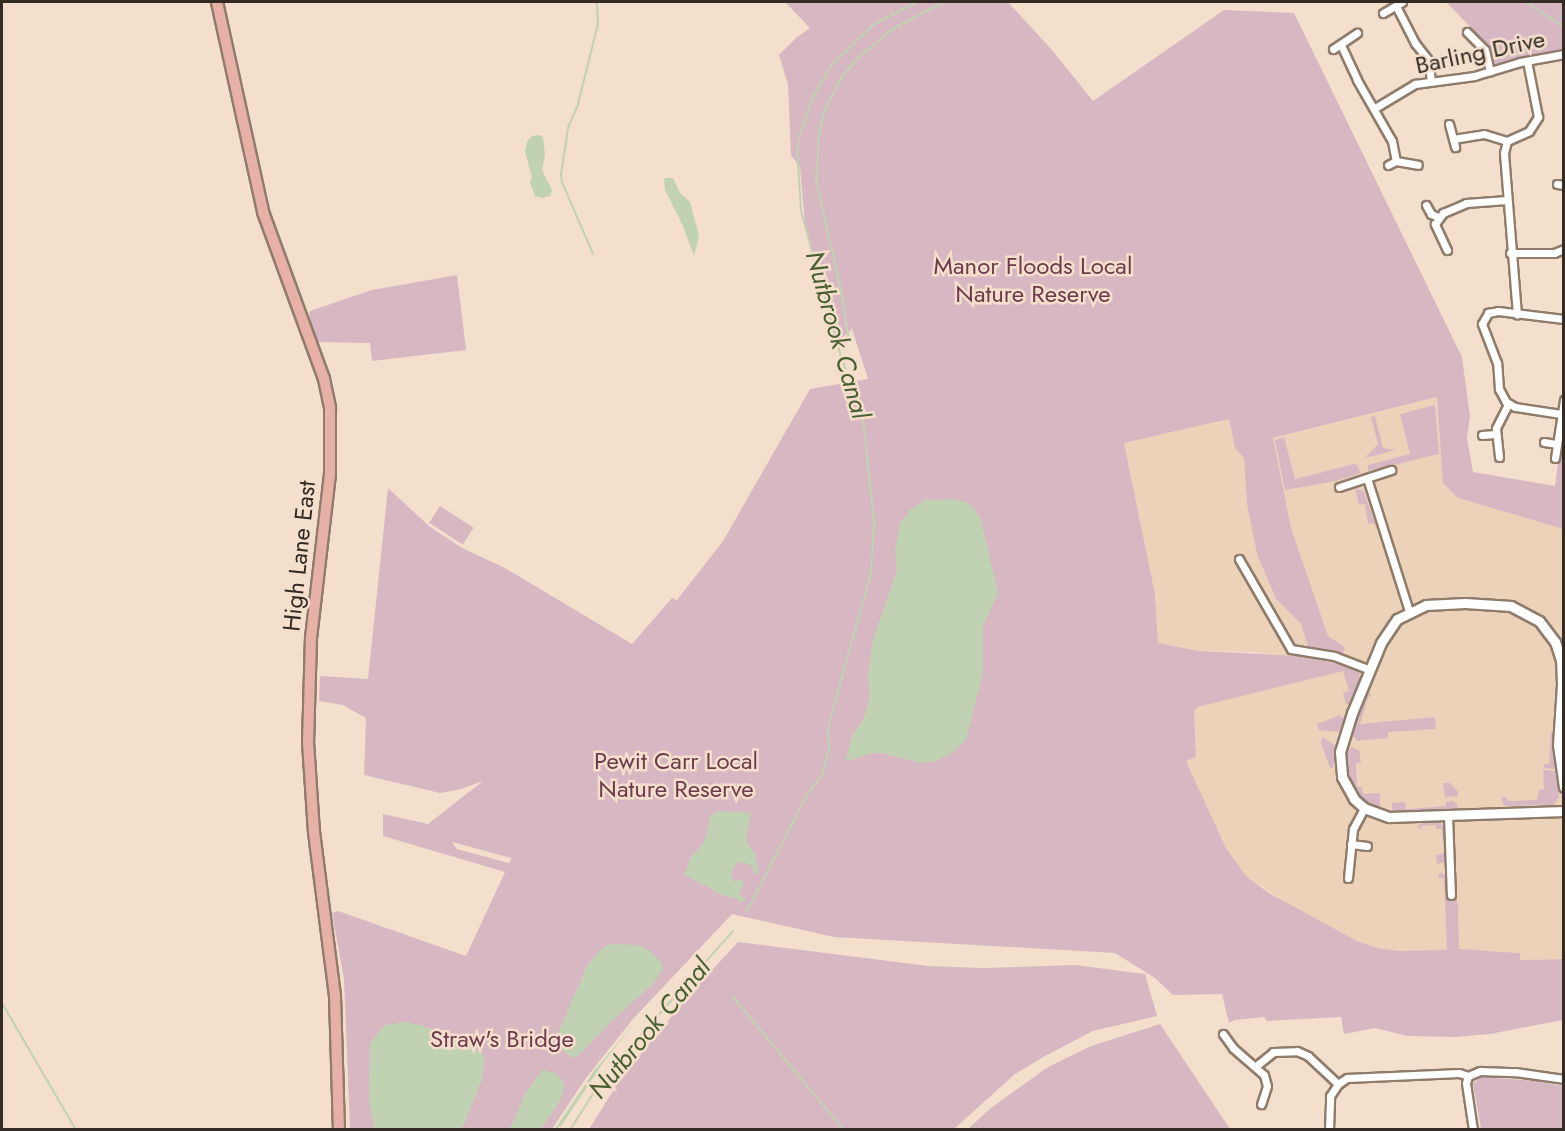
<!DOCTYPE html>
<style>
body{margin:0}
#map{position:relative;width:1565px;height:1131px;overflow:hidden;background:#f4dfcc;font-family:Jost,sans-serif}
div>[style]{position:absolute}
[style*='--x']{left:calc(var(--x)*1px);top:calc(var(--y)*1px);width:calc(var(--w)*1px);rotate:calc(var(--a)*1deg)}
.built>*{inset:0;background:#edd2ba}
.green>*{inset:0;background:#d7b8c2;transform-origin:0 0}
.water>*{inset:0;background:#c1d2b3}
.stream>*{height:2px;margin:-1px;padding:0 1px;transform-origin:1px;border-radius:1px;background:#c1d2b3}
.roads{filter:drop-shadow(2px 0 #8f7c6b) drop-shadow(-2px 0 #8f7c6b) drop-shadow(0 2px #8f7c6b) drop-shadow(0 -2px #8f7c6b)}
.street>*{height:7px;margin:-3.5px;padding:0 3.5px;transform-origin:3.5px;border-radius:3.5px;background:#fff}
.secondary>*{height:9px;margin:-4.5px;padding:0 4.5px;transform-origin:4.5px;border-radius:4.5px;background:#fff}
.primary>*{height:10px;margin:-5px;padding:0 5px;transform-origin:5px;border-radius:5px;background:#e7b1a8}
span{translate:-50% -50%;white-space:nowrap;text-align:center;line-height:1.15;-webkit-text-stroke:5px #f4dfcc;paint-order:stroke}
.street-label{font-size:24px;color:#332b24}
.park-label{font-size:24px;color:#6d3b4e}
.water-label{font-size:26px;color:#485f32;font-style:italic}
.frame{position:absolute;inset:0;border:3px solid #332b24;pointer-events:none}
</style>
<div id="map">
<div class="built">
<i style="clip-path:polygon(1437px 397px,1458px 498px,1563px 529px,1563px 959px,1520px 960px,1520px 953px,1497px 951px,1400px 951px,1377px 948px,1357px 941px,1298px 910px,1247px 877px,1226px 848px,1186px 761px,1196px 757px,1194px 712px,1197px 707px,1324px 660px,1253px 652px,1199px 651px,1158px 643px,1155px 594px,1124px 443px,1229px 419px,1235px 448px)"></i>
</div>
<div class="green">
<i style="clip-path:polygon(evenodd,785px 2px,1008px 2px,1052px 50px,1093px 101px,1224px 10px,1294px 13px,1462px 357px,1470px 417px,1467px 438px,1473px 472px,1555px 486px,1563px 424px,1563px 529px,1458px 498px,1443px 483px,1437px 397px,1273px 438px,1291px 528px,1328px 636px,1345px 647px,1343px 654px,1308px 646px,1301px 624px,1276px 599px,1257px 554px,1247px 504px,1244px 458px,1235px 448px,1229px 419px,1124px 443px,1155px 594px,1158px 643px,1199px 651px,1301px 656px,1351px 667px,1359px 673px,1360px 678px,1349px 704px,1346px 704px,1343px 693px,1349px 691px,1343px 671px,1197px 707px,1194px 712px,1196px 757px,1186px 761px,1226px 848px,1247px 877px,1269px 893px,1357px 941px,1377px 948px,1400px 951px,1447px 950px,1444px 879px,1438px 877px,1440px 872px,1444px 874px,1447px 877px,1450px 899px,1457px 901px,1458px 905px,1459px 949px,1520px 953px,1520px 960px,1563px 959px,1563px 1020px,1490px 1034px,1454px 1037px,1407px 1036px,1375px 1028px,1344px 1034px,1341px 1017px,1267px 1021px,1264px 1017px,1235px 1020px,1229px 1023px,1222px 994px,1173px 995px,1155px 978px,1115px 953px,834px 937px,732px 914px,633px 1019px,586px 1078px,552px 1129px,350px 1129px,344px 979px,332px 913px,338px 911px,466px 956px,505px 872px,383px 836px,383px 814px,428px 824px,483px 781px,461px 789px,440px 793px,364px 775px,366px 718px,343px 705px,319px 701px,320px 676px,368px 679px,388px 488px,429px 526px,462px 548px,505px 568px,632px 644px,672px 598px,677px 600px,723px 541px,810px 389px,868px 379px,851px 326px,851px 330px,838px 342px,814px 265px,805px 224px,800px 167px,791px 155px,788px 85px,779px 55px,797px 37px,810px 28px,785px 2px,452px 842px,511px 858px,511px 859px,509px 863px,457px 849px,452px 842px)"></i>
<i style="clip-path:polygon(1446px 2px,1563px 2px,1563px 49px,1494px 64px,1484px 41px)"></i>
<i style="clip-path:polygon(457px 275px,466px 350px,372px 361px,370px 343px,315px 342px,309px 318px,310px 311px,372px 290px)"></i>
<i style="clip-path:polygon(1435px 405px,1439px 454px,1368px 471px,1368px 465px,1410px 454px,1400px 414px)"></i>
<i style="clip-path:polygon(1375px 416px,1383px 448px,1396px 450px,1365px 458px,1378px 444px,1371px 417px)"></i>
<i style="clip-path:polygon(1284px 437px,1295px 479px,1354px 464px,1357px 465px,1361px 473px,1336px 481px,1285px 490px,1275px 440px)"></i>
<i style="clip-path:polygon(1355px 488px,1364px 492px,1377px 529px,1373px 523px,1368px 524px,1365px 504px,1359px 505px)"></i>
<i style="left:440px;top:506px;width:40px;height:20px;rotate:33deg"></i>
<i style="clip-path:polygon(1369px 693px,1372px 694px,1368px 698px,1360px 724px,1435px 717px,1436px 729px,1388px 732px,1388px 738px,1357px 741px,1352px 734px,1366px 696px)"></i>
<i style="clip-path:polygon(1340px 715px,1344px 719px,1340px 732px,1319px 730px,1317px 724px)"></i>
<i style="clip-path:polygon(1551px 732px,1553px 733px,1555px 769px,1544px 768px,1544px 764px,1549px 764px)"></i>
<i style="clip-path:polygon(1322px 737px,1336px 746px,1333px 768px,1330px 768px,1321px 743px)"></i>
<i style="clip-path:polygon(1352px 747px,1359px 750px,1361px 762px,1356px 764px,1357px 787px,1362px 787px,1363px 794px,1380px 793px,1380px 809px,1364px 800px,1350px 783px,1346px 764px,1347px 753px)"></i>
<i style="clip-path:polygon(1543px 770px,1555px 771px,1559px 796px,1554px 805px,1504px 806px,1501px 797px,1506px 797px,1508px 801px,1537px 800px,1539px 790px,1544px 789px)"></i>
<i style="clip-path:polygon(1443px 783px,1450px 783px,1458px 792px,1458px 796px,1445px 797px)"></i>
<i style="clip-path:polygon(1453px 801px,1458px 805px,1456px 810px,1392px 811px,1392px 803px,1405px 802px,1406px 809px,1446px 806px,1446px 802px)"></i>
<i style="clip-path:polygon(1439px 822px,1445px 827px,1446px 857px,1445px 862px,1437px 864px,1436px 855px,1444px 853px,1442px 829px,1436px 829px,1436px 825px,1421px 826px,1421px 830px,1418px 826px,1421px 823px)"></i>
<i style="clip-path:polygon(738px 942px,928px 966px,984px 968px,1075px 965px,1145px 974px,1157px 1016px,1093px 1031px,1045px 1056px,1015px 1074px,954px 1129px,589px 1129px,620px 1080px,688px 996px)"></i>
<i style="clip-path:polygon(1160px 1024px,1230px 1129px,968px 1129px,991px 1108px,1048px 1067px,1091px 1046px)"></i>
<i style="clip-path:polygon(1482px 1077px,1538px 1081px,1563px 1086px,1563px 1129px,1481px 1129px,1473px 1083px)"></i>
</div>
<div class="water">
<i style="clip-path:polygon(539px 135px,543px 137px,545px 155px,542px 170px,552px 190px,550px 196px,542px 198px,535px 196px,530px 182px,532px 177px,525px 152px,527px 142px,532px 136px)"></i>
<i style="clip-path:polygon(664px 178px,673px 178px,680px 193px,690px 202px,699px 236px,694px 256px,682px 224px,665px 190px)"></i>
<i style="clip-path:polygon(954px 499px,966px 502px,975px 510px,981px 520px,998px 593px,983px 626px,983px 672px,966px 740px,953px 752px,937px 761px,920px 763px,883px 753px,873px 753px,848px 761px,846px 759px,852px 736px,863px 720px,870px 696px,868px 675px,873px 640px,897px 571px,895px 550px,900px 524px,910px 510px,925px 500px)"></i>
<i style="clip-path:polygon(716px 811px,751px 813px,746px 841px,755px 855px,759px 874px,757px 875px,753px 871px,750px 864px,737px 862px,731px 873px,733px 881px,742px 880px,744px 883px,739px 894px,745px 899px,742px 903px,735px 898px,722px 895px,685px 875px,690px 858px,704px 843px,711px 815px)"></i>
<i style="clip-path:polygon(611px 944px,637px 945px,651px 951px,662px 964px,662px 970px,654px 983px,611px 1022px,578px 1056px,572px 1058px,556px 1043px,556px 1038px,587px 966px,602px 948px)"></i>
<i style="clip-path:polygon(406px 1022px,424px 1026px,465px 1042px,485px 1056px,482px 1079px,462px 1129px,374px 1129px,369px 1099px,370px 1043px,385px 1025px)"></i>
<i style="clip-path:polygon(633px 1025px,603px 1063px,562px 1125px,555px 1129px,594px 1071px)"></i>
<i style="clip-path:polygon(542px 1070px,555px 1073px,561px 1079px,565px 1085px,560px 1101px,541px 1129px,510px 1129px,526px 1093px)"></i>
</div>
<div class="stream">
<i style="--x:1526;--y:2;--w:45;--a:33.3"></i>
<i style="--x:593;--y:254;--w:78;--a:-113.3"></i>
<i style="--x:562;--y:182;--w:8;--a:-97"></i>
<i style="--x:561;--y:174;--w:47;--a:-81.3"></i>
<i style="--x:568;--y:128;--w:26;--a:-67"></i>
<i style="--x:578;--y:104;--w:82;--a:-76"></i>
<i style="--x:598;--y:24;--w:22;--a:-93"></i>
<i style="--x:849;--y:340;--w:51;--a:-99.1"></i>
<i style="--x:841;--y:290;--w:112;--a:-102.9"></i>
<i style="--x:816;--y:181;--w:47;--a:-86.3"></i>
<i style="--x:819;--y:134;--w:26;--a:-77"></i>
<i style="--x:825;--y:109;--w:36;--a:-62"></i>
<i style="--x:842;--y:77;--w:26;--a:-50"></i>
<i style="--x:859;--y:57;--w:45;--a:-39.6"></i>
<i style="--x:894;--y:28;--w:56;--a:-27.5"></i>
<i style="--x:747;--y:911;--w:131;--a:-62.7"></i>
<i style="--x:807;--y:795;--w:25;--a:-53"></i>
<i style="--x:822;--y:775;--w:27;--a:-75"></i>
<i style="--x:829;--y:749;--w:22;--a:-93"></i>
<i style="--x:828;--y:727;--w:160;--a:-74.4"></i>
<i style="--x:871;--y:573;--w:51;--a:-86.6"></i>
<i style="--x:874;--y:522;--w:114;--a:-96.1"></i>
<i style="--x:862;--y:409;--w:56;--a:-112"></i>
<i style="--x:841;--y:357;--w:151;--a:-105.3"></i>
<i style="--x:801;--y:211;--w:67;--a:-93.4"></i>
<i style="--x:797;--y:144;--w:47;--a:-71.6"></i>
<i style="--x:812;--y:99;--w:39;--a:-60"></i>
<i style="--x:832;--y:65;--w:57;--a:-44.3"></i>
<i style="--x:873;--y:25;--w:50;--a:-27.6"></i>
<i style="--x:733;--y:997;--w:173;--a:50.2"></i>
<i style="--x:2;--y:1003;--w:147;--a:59.8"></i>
<i style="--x:570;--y:1130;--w:49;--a:-57.6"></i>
<i style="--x:596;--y:1089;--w:42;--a:-51.8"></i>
<i style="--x:622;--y:1056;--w:167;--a:-48.4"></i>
</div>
<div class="roads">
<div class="street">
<i style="--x:1396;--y:6;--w:42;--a:62.8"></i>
<i style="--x:1415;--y:43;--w:23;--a:52"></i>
<i style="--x:1429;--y:61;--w:21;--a:85"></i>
<i style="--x:1383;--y:13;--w:22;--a:-30"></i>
<i style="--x:1467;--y:32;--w:25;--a:45"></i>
<i style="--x:1485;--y:50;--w:22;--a:77"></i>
<i style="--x:1341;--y:45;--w:38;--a:65"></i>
<i style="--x:1357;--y:80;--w:70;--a:60.2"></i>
<i style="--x:1392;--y:141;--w:20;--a:79"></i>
<i style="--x:1333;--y:49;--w:29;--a:-34"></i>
<i style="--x:1375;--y:108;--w:47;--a:-31"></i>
<i style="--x:1415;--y:84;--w:60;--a:-7.7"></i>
<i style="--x:1474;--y:76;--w:48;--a:-16.9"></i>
<i style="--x:1520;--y:62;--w:45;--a:-10.3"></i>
<i style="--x:1449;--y:124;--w:24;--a:75"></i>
<i style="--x:1453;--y:139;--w:31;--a:-9"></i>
<i style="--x:1484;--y:134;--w:24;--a:17"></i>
<i style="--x:1507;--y:141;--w:12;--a:104"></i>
<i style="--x:1504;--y:153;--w:162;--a:85.4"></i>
<i style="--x:1507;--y:141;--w:24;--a:-24"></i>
<i style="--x:1529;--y:131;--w:17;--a:-57"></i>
<i style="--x:1538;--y:117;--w:57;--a:-101.1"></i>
<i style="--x:1388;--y:165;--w:9;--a:-27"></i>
<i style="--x:1396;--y:161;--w:22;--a:10"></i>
<i style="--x:1557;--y:184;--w:7;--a:8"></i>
<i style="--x:1426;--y:205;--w:10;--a:61"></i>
<i style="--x:1431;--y:214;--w:8;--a:23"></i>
<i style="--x:1447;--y:250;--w:29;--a:-115"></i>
<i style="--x:1435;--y:224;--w:14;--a:-54"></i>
<i style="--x:1443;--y:213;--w:25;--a:-23"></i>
<i style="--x:1466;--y:203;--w:41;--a:-4.2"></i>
<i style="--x:1510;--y:253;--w:44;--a:0"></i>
<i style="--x:1554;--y:253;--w:11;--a:-22"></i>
<i style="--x:1561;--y:414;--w:47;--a:-171.3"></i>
<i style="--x:1515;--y:407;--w:10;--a:-151"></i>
<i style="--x:1506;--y:402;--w:15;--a:-118"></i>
<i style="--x:1499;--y:389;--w:26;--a:-94"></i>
<i style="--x:1497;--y:363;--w:42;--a:-111"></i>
<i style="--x:1482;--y:324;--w:13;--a:-61"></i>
<i style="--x:1488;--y:313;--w:10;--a:-11"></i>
<i style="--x:1498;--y:311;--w:66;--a:6.9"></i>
<i style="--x:1482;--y:435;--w:14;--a:-4"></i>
<i style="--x:1544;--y:442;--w:12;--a:9"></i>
<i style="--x:1499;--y:457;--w:29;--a:-96"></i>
<i style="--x:1496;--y:428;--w:27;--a:-63"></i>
<i style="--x:1555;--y:458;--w:59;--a:-81.2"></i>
<i style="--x:1367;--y:478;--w:139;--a:72.5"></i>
<i style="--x:1339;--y:487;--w:55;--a:-18.1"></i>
<i style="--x:1239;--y:559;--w:104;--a:60"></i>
<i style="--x:1291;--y:649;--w:44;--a:9.2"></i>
<i style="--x:1334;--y:656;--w:39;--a:21"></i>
<i style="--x:1448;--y:815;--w:80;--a:87.9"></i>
<i style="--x:1351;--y:844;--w:16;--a:7"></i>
<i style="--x:1348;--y:878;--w:49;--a:-84.2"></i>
<i style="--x:1353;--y:829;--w:24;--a:-62"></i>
<i style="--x:1223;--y:1034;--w:17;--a:54"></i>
<i style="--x:1233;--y:1048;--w:41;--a:41.1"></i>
<i style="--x:1264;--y:1075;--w:11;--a:75"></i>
<i style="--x:1267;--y:1086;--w:19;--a:108"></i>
<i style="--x:1256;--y:1066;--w:22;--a:-39"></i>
<i style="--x:1273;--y:1052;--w:24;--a:-2"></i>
<i style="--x:1297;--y:1051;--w:12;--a:24"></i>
<i style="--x:1308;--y:1056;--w:41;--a:43"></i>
<i style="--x:1468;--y:1076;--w:13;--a:-23"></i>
<i style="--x:1480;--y:1071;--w:35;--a:2"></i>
<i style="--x:1515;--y:1072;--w:49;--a:8.1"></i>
<i style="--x:1468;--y:1076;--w:7;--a:106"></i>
<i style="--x:1466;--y:1083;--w:48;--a:81.5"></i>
<i style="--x:1329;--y:1130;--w:34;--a:-88"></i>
<i style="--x:1330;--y:1096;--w:14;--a:-56"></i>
<i style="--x:1338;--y:1084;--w:11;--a:-34"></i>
<i style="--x:1347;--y:1078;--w:112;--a:-2.6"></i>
<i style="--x:1459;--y:1073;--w:9;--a:18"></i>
</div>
<div class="secondary">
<i style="--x:1564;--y:787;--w:42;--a:-98.1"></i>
<i style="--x:1558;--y:745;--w:61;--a:-86.2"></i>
<i style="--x:1562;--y:684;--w:24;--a:-92"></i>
<i style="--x:1561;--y:660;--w:19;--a:-108"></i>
<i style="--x:1555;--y:642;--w:26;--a:-127"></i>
<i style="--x:1539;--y:621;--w:32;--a:-152"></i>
<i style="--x:1511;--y:606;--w:46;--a:-176.3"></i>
<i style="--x:1465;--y:603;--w:39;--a:177"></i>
<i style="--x:1426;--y:605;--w:32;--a:154"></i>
<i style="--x:1397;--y:619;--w:29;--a:124"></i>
<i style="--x:1381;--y:643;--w:76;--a:112.5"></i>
<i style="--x:1352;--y:713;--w:41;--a:107.1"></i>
<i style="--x:1340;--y:752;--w:25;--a:85"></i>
<i style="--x:1342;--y:777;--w:25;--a:61"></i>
<i style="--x:1354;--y:799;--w:13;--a:42"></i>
<i style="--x:1364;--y:808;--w:27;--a:20"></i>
<i style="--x:1389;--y:817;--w:175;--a:-2"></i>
</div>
<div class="primary">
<i style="--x:217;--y:2;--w:215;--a:77.6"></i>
<i style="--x:263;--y:212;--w:178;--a:69.9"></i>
<i style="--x:324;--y:379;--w:30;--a:78"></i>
<i style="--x:330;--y:408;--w:66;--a:90"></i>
<i style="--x:330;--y:474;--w:164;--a:96.6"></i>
<i style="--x:311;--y:637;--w:105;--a:91.6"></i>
<i style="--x:308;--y:742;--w:90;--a:86.2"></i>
<i style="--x:314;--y:832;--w:165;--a:82.7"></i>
<i style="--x:335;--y:996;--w:134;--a:88.3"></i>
</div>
</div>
<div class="street-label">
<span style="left:1480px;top:52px;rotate:-12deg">Barling Drive</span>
<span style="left:299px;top:556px;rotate:-84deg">High Lane East</span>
</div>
<div class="park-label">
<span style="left:1033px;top:280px">Manor Floods Local<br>Nature Reserve</span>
<span style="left:676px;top:775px">Pewit Carr Local<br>Nature Reserve</span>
<span style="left:502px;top:1039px">Straw's Bridge</span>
</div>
<div class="water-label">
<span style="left:837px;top:335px;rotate:74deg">Nutbrook Canal</span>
<span style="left:650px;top:1029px;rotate:-50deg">Nutbrook Canal</span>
</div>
<div class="frame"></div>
</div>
